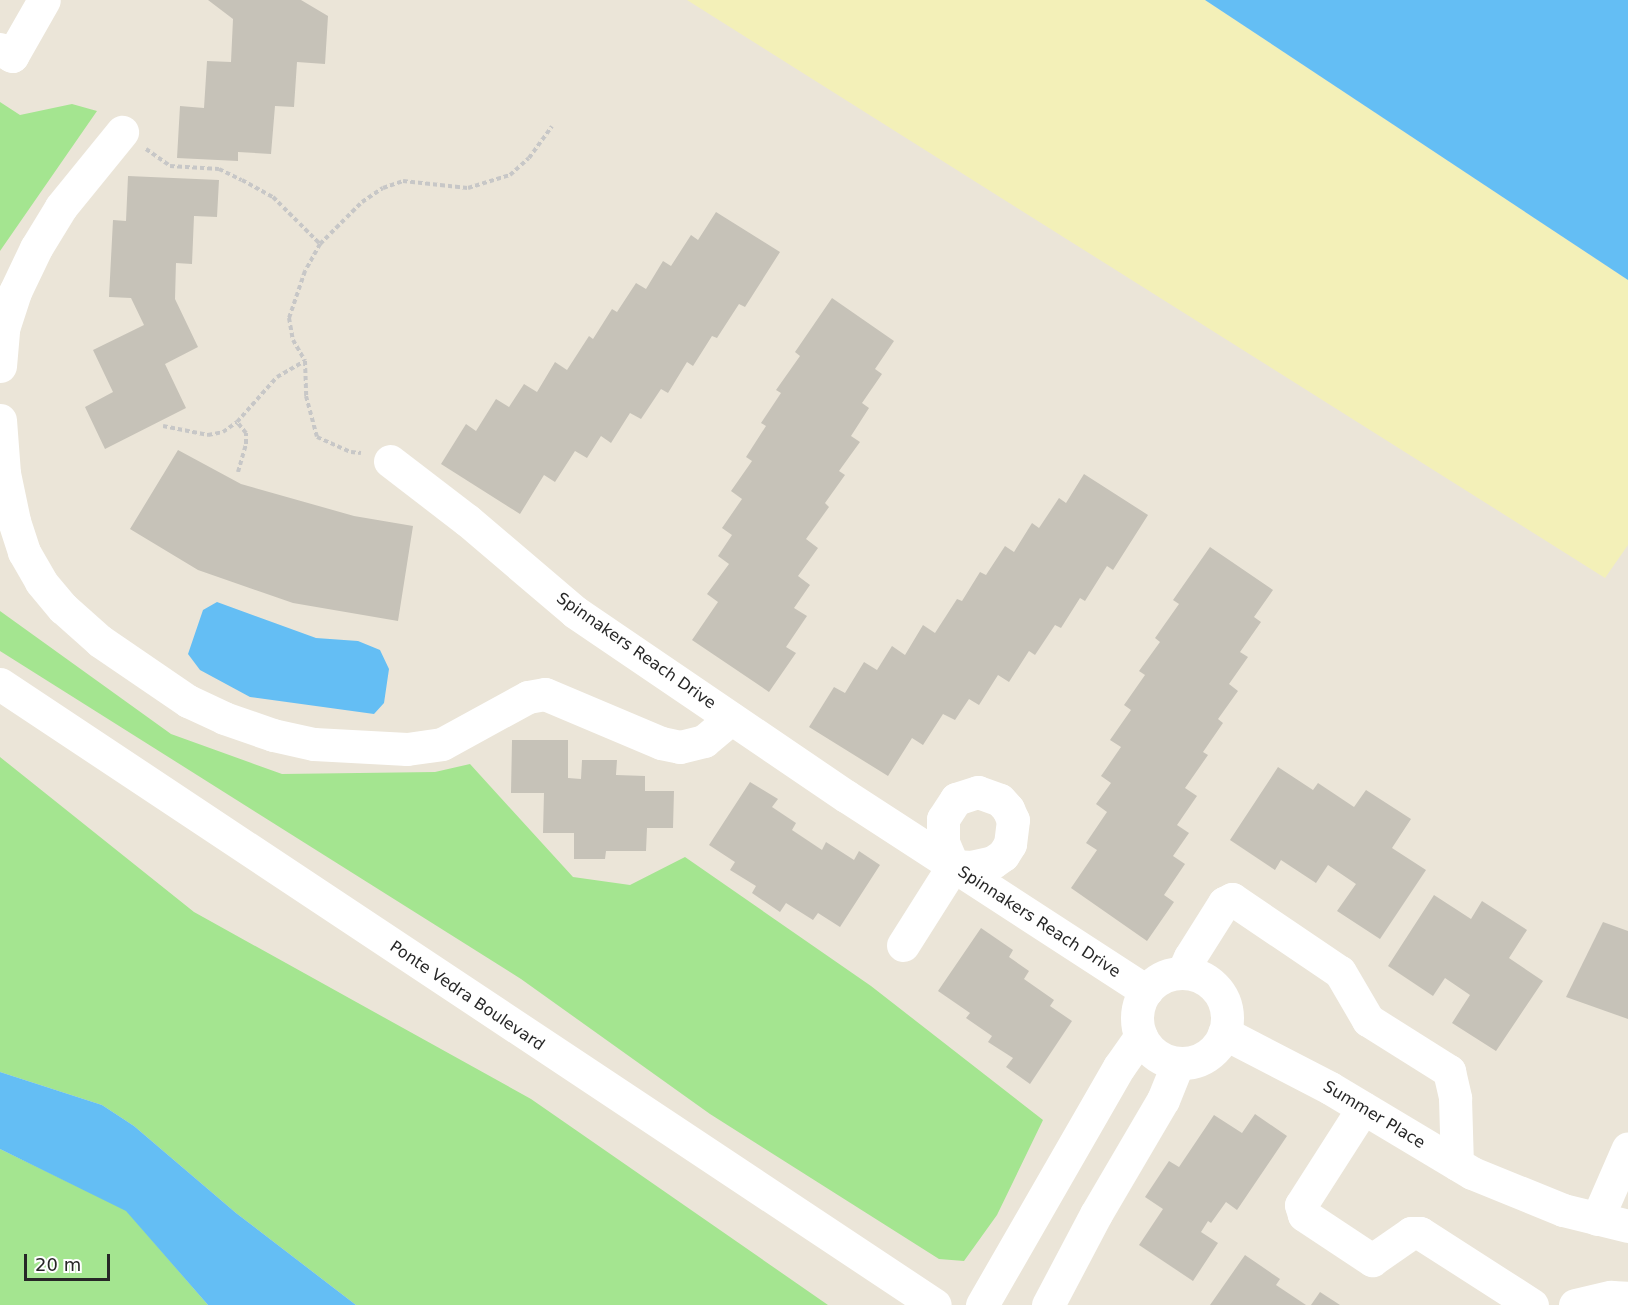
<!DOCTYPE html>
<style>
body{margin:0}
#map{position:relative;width:1628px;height:1305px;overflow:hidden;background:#ebe5d8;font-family:"DejaVu Sans",sans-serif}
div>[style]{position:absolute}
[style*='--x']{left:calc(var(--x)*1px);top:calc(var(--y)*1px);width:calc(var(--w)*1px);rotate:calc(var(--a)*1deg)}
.green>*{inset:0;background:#a4e590}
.sand>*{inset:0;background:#f3f0b8}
.water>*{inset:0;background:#64bef4}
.building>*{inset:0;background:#c6c2b8}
.path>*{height:4px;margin-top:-2px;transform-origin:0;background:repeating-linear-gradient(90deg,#c7c7c7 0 4.5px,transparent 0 7.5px)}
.minor>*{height:33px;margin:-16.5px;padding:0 16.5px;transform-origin:16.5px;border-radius:16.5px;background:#fff}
.minor>.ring{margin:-16.5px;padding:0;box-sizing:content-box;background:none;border:33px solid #fff;border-radius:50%}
span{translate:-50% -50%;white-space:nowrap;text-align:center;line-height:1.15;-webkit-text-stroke:5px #fff;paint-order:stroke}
.street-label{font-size:16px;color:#272727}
.scale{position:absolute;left:24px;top:1254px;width:86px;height:27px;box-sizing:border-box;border:3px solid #272727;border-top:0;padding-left:8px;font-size:18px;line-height:21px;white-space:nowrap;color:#272727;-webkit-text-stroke:4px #fff;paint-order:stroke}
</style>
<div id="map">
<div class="green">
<i style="clip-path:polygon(0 102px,20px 115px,72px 104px,97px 111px,0 251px)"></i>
<i style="clip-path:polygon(0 611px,171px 734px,282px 774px,435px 772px,470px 764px,573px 877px,630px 885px,685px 857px,871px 986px,1043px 1120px,997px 1215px,964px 1261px,939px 1259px,710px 1114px,521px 979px,0 651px)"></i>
<i style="clip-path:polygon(0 757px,194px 912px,531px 1099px,828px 1305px,356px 1305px,236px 1213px,134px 1126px,102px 1105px,0 1072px)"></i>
<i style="clip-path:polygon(0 1149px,126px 1210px,208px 1305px,0 1305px)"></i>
</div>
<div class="sand">
<i style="clip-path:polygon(687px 0,1205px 0,1628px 280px,1628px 545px,1605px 578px)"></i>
</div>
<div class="water">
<i style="clip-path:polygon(1205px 0,1628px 0,1628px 280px)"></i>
<i style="clip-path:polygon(217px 602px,316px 638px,358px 641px,380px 650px,389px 669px,384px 703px,374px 714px,250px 697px,200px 670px,188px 654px,203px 610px)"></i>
<i style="clip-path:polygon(0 1072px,102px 1105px,134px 1126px,236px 1213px,356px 1305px,208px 1305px,126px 1211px,0 1149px)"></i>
</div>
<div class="building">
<i style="clip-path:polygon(208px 0,301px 0,328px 16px,325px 64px,297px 62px,294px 107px,275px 106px,271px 154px,238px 152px,238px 161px,177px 158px,180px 106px,204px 108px,207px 61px,231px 62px,233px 19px)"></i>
<i style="clip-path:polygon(128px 176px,219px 180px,217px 217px,194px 216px,192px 264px,176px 263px,175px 299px,198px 347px,165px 364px,186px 408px,105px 449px,85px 407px,113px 392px,93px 350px,144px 325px,131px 298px,109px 297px,113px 220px,126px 221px)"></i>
<i style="clip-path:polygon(716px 212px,780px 252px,745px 307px,739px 304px,717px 338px,712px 336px,693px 366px,687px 362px,668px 393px,661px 389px,641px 419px,630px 413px,611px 443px,601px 436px,587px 458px,575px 451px,555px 482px,544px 475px,520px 514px,441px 464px,466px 424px,476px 431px,496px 399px,509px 407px,524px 384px,537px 392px,555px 362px,567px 370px,589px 336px,593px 339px,612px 309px,617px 312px,636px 283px,646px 289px,663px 261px,671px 266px,691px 235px,698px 240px)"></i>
<i style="clip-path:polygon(832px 298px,894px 341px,875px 369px,882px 374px,862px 403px,869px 408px,851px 436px,860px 442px,839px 471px,845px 475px,825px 503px,829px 507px,806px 539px,818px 548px,798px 576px,810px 585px,794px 608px,807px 616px,786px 647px,796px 653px,769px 692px,692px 640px,718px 602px,707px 594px,729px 564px,718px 556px,732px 535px,722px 528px,742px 499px,731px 491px,752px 461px,746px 457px,766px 426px,761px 423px,781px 393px,776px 390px,800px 356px,795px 352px)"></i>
<i style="clip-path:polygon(178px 450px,241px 484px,354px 516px,413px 526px,398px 621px,293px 603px,198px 570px,130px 529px)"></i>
<i style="clip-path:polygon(1084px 474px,1148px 515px,1113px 570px,1107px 566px,1085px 601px,1080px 598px,1061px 628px,1055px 625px,1035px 655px,1029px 651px,1009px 682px,998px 675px,979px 705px,969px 699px,955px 720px,943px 714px,923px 745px,912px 738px,888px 776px,809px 727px,834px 687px,845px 693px,864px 662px,877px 670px,892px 646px,905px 655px,923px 625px,935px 633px,957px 599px,962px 601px,980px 572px,986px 575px,1005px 546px,1014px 552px,1032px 523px,1039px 528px,1059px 498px,1066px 503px)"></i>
<i style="clip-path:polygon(1210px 547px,1273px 590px,1254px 617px,1261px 622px,1240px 652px,1248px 657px,1229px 684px,1238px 691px,1218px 719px,1223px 723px,1203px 752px,1208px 755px,1185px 788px,1197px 796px,1177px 825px,1189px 833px,1173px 856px,1185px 864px,1164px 895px,1174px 902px,1147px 941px,1071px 888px,1097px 850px,1086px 843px,1107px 812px,1096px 804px,1111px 783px,1101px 776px,1121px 747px,1110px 740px,1131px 710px,1124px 705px,1145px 675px,1139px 671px,1160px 642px,1155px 638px,1179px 604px,1173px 600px)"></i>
<i style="clip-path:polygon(512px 740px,568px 740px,568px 778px,581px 779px,582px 760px,617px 760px,616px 775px,645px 776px,645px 791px,674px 791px,673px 828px,647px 828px,646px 851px,606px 851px,605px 859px,574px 859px,574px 833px,543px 833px,544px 793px,511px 793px)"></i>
<i style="clip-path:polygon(1278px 767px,1313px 790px,1318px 783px,1354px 807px,1366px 790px,1411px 819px,1392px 848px,1426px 870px,1380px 939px,1337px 911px,1356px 884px,1328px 865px,1316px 883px,1281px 860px,1275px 870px,1230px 840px)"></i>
<i style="clip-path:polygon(750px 782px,778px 799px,772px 807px,796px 823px,792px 830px,822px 850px,826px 842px,854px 860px,859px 851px,880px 865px,840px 927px,818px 913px,813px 920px,786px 903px,780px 912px,752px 893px,756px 886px,730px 870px,735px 862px,709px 845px)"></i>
<i style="clip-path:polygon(1434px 895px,1471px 919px,1482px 901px,1527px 930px,1509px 958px,1543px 981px,1496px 1051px,1452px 1023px,1470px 995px,1445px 978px,1433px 996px,1388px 966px)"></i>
<i style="clip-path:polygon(1603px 922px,1628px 931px,1628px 1019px,1566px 997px)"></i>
<i style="clip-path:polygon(981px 928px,1013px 950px,1009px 957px,1029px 971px,1024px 979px,1054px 1000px,1050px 1006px,1072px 1021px,1030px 1084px,1006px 1067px,1013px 1058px,988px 1042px,992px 1036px,966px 1018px,970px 1013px,938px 991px)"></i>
<i style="clip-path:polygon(1255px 1114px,1287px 1136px,1237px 1210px,1226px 1202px,1211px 1223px,1208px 1221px,1201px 1232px,1218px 1243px,1193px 1281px,1139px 1245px,1163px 1209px,1145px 1197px,1169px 1161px,1179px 1167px,1214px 1115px,1242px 1133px)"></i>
<i style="clip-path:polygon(1245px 1255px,1280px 1279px,1276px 1285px,1306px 1305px,1210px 1305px)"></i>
<i style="clip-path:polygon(1320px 1292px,1340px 1305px,1311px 1305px)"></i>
</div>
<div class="path">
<i style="--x:146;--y:149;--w:29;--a:35"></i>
<i style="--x:170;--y:166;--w:49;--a:3.5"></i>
<i style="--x:219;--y:169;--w:25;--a:26"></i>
<i style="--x:242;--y:180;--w:35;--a:29"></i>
<i style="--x:273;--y:197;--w:66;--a:45"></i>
<i style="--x:320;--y:244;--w:31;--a:119"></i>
<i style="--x:305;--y:271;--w:50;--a:108.8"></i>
<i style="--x:289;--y:318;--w:22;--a:80"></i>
<i style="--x:293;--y:340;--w:24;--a:60"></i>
<i style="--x:320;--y:244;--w:59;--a:-45"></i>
<i style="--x:362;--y:202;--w:25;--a:-34"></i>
<i style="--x:383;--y:188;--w:21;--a:-19"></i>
<i style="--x:403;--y:181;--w:65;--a:6.1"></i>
<i style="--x:468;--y:188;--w:44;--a:-17.2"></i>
<i style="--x:510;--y:175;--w:25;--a:-42"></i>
<i style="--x:529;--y:158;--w:39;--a:-54"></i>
<i style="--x:163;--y:426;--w:46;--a:11.3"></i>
<i style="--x:208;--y:435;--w:15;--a:-11"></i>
<i style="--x:223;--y:432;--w:17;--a:-36"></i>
<i style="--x:238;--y:472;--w:29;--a:-74"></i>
<i style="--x:246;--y:444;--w:11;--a:-90"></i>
<i style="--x:246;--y:433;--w:14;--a:-129"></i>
<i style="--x:237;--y:422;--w:60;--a:-48.4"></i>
<i style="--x:277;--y:377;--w:32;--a:-30"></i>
<i style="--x:305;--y:361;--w:35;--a:88"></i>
<i style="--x:306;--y:396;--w:42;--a:75"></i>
<i style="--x:317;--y:437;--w:37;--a:24"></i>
<i style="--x:351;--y:452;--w:10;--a:6"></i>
</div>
<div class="minor">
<i style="--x:0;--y:49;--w:14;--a:30"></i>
<i style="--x:12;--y:56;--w:64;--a:-60.3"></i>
<i style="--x:0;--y:366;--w:37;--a:-85"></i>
<i style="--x:3;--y:329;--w:39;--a:-72"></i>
<i style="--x:15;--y:292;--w:49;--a:-64.5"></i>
<i style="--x:36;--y:248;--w:48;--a:-58.6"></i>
<i style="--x:61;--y:207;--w:97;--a:-50.9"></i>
<i style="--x:0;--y:420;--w:53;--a:85.7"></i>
<i style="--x:4;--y:473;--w:49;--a:78.2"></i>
<i style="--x:14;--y:521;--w:33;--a:72"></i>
<i style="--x:24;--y:552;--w:34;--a:60"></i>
<i style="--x:41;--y:582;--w:34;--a:50"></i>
<i style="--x:63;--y:608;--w:50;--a:41.7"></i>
<i style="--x:100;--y:641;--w:107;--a:34.3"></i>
<i style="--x:188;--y:701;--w:40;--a:25"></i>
<i style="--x:224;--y:718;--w:52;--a:19.1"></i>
<i style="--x:273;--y:735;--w:42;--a:12.4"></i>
<i style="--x:314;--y:744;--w:93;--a:3.1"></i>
<i style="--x:407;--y:749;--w:35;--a:-8"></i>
<i style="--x:442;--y:744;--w:98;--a:-28.7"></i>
<i style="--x:528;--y:697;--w:17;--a:-10"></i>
<i style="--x:545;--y:694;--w:126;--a:22.9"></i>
<i style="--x:661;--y:743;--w:19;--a:12"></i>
<i style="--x:680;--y:747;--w:25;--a:-14"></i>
<i style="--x:704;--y:741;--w:35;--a:-40"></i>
<i style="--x:390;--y:461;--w:97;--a:37.5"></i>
<i style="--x:467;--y:520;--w:142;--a:40.4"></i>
<i style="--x:575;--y:612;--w:328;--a:34.2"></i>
<i style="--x:846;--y:796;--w:358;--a:33"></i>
<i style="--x:0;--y:684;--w:1122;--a:33.59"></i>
<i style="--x:978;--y:792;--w:23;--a:20"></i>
<i style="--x:1000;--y:800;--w:12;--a:48"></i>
<i style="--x:1008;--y:809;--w:12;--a:66"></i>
<i style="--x:1013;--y:820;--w:24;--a:97"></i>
<i style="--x:1010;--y:844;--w:13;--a:122"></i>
<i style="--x:1003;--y:855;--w:12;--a:145"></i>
<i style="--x:993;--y:862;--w:22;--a:167"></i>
<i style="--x:972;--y:867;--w:19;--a:-177"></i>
<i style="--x:953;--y:866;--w:26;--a:-113"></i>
<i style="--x:943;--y:842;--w:23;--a:-90"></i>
<i style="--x:943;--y:819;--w:24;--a:-57"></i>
<i style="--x:956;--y:799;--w:23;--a:-18"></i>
<i style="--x:903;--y:945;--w:93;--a:-57.7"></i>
<i style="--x:1183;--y:972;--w:17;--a:-65"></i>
<i style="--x:1190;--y:957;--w:64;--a:-57.8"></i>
<i style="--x:1224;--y:903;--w:9;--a:-27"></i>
<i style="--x:1232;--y:899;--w:130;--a:34.1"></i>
<i style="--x:1340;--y:972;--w:56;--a:59.7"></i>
<i style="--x:1368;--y:1020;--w:96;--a:32.2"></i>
<i style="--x:1449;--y:1071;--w:28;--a:77"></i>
<i style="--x:1455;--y:1098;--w:66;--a:88.3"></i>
<i class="ring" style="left:1137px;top:973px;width:57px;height:57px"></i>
<i style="--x:1224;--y:1033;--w:119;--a:27.4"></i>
<i style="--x:1330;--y:1088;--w:165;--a:30.9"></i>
<i style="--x:1472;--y:1173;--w:98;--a:22.1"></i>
<i style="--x:1563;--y:1210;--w:67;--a:13.8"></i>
<i style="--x:1363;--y:1108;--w:115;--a:122.6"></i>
<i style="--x:1301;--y:1205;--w:10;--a:73"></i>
<i style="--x:1304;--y:1215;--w:82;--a:33.5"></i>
<i style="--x:1372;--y:1260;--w:47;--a:-34.7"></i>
<i style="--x:1411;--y:1233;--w:9;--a:0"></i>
<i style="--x:1420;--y:1233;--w:133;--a:32.7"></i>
<i style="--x:1597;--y:1219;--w:77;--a:-66.4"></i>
<i style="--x:982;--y:1305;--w:275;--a:-60.1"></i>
<i style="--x:1119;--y:1067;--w:38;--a:-55"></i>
<i style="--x:1048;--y:1305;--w:103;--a:-62.2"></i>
<i style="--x:1096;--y:1214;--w:132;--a:-59.6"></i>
<i style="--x:1163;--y:1100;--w:40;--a:-68"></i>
<i style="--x:1575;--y:1305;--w:37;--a:-13"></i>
<i style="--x:1611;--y:1297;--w:17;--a:3"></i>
</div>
<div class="street-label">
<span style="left:636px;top:651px;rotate:35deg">Spinnakers Reach Drive</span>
<span style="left:1039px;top:922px;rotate:33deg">Spinnakers Reach Drive</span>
<span style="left:467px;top:996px;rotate:34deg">Ponte Vedra Boulevard</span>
<span style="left:1374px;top:1115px;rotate:31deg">Summer Place</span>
</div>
<div class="scale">20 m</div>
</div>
